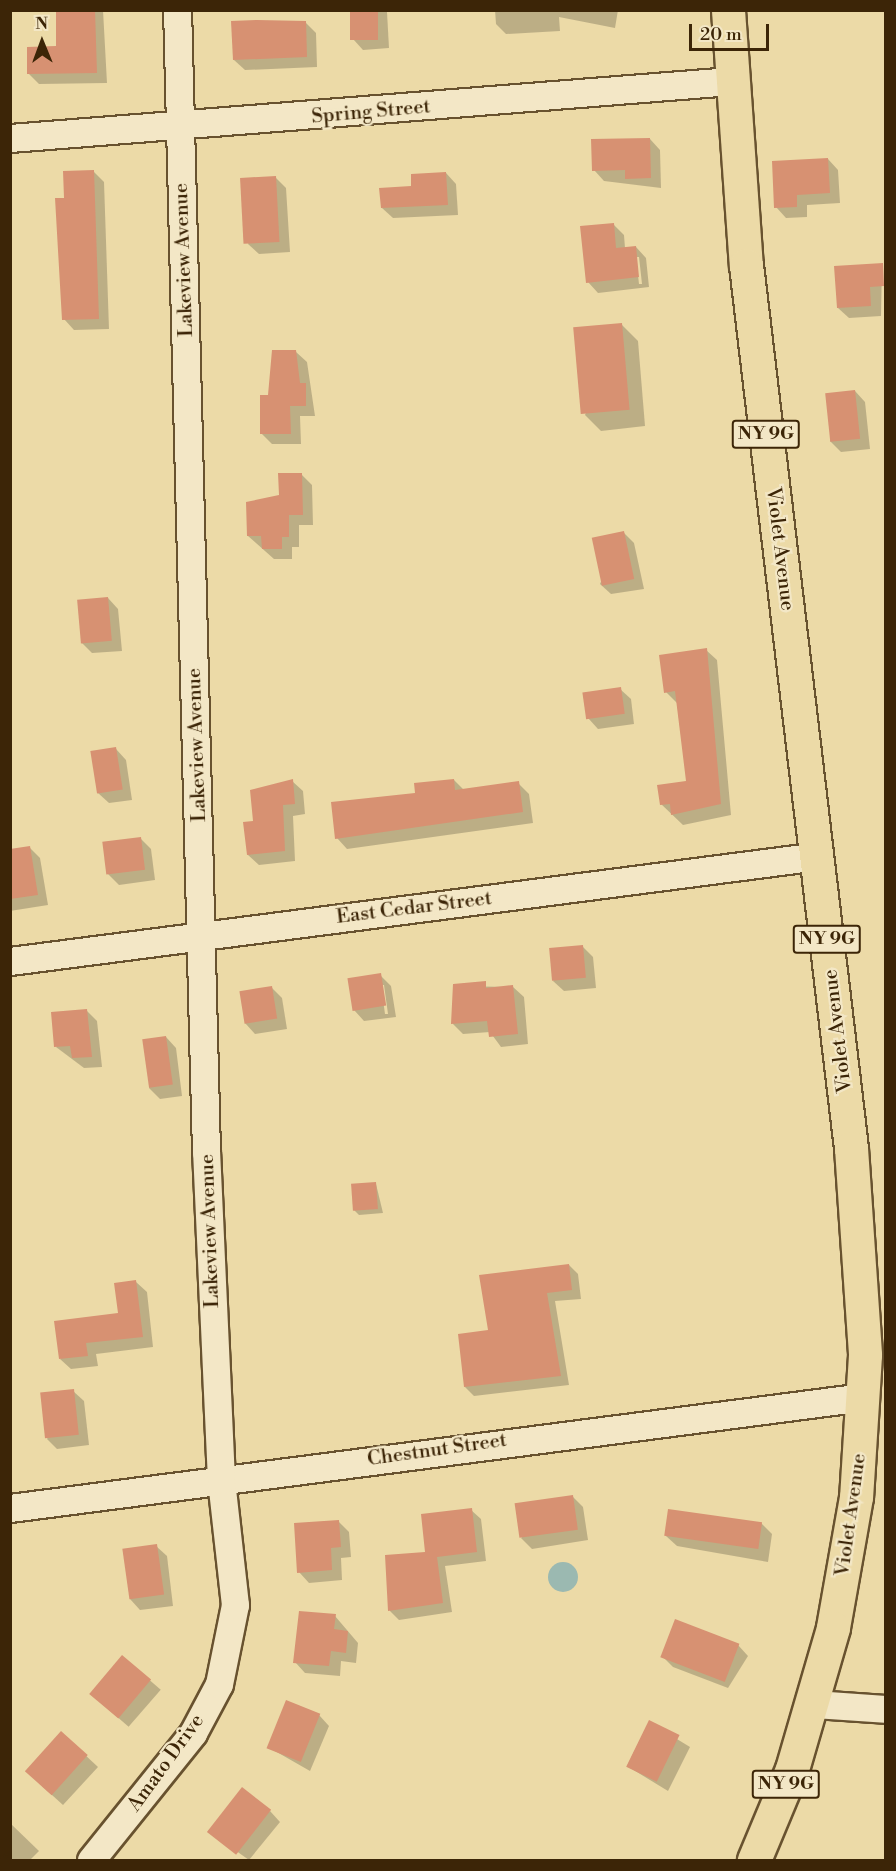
<!DOCTYPE html>
<style>
body{margin:0}
#map{position:relative;width:896px;height:1871px;overflow:hidden;background:#ecdaa7;font-family:"Libre Bodoni",serif}
div>[style]{position:absolute}
[style*='--x']{left:calc(var(--x)*1px);top:calc(var(--y)*1px);width:calc(var(--w)*1px);rotate:calc(var(--a)*1deg)}
.water>*{inset:0;background:#9bb9b1}
.round{border-radius:50%}
.shadow>*{inset:0;background:#0003;transform-origin:0 0}
.building>*{inset:0;background:#d79172;transform-origin:0 0}
.roads{filter:drop-shadow(2px 0 #68522f) drop-shadow(-2px 0 #68522f) drop-shadow(0 2px #68522f) drop-shadow(0 -2px #68522f)}
.minor>*{height:27px;margin:-13.5px;padding:0 13.5px;transform-origin:13.5px;border-radius:13.5px;background:#f3e7c6}
.primary>*{height:33px;margin:-16.5px;padding:0 16.5px;transform-origin:16.5px;border-radius:16.5px;background:#ecdaa7}
span{translate:-50% -50%;white-space:nowrap;text-align:center;line-height:1.15;-webkit-text-stroke:4.5px #f3e7c6;paint-order:stroke}
.shield-label span{padding:2px 4px;background:#f3e7c6;border:2px solid;border-radius:4px;-webkit-text-stroke-width:0}
.shield-label{font-size:18px;color:#3c2507;font-weight:700}
.street-label{font-size:20px;color:#3c2507}
.frame{position:absolute;inset:0;border:12px solid #3c2507;pointer-events:none}
.north{position:absolute;left:12px;top:12px;width:60px;height:60px;-webkit-text-stroke:4px #f3e7c6;paint-order:stroke;rotate:359deg;font-size:16px;font-weight:700;line-height:24px;text-align:center;color:#3c2507}
.north::after{content:'';display:block;margin:auto;width:21px;height:27px;background:#3c2507;clip-path:polygon(50% 0,100% 100%,50% 72%,0 100%)}
.scale{position:absolute;left:689px;top:24px;width:80px;height:27px;box-sizing:border-box;border:3px solid #3c2507;border-top:0;padding-left:8px;font-size:18px;line-height:21px;white-space:nowrap;color:#3c2507;-webkit-text-stroke:4px #f3e7c6;paint-order:stroke}
</style>
<div id="map">
<div class="water">
<i class="round" style="left:548px;top:1562px;width:30px;height:30px"></i>
</div>
<div class="shadow">
<i style="clip-path:polygon(58px 10px,103px 10px,107px 83px,39px 84px,29px 74px,58px 48px)"></i>
<i style="clip-path:polygon(352px 10px,387px 12px,389px 48px,363px 50px,353px 39px)"></i>
<i style="clip-path:polygon(495px 10px,618px 10px,615px 28px,559px 17px,560px 31px,506px 34px,496px 24px)"></i>
<i style="clip-path:polygon(305px 22px,316px 33px,317px 67px,245px 70px,234px 60px)"></i>
<i style="clip-path:polygon(650px 139px,660px 150px,661px 188px,604px 181px,594px 170px)"></i>
<i style="clip-path:polygon(828px 159px,838px 170px,840px 203px,807px 205px,807px 217px,786px 218px,776px 207px)"></i>
<i style="clip-path:polygon(94px 172px,104px 182px,109px 329px,74px 330px,64px 319px,65px 199px)"></i>
<i style="clip-path:polygon(446px 173px,456px 184px,458px 215px,393px 218px,382px 208px)"></i>
<i style="clip-path:polygon(275px 177px,286px 188px,290px 252px,259px 254px,248px 244px)"></i>
<i style="clip-path:polygon(evenodd,613px 224px,624px 235px,625px 248px,636px 247px,646px 258px,649px 287px,598px 293px,588px 282px,613px 224px,636px 257px,639px 257px,642px 284px,639px 284px,636px 257px)"></i>
<i style="clip-path:polygon(882px 265px,881px 316px,849px 318px,838px 308px)"></i>
<i style="clip-path:polygon(622px 325px,638px 341px,645px 426px,601px 431px,585px 415px)"></i>
<i style="clip-path:polygon(296px 352px,307px 362px,315px 416px,300px 416px,301px 444px,272px 444px,261px 433px,269px 396px)"></i>
<i style="clip-path:polygon(855px 391px,865px 402px,870px 449px,841px 452px,830px 441px)"></i>
<i style="clip-path:polygon(301px 474px,312px 485px,313px 525px,299px 525px,299px 547px,292px 547px,292px 559px,274px 559px,248px 536px)"></i>
<i style="clip-path:polygon(623px 532px,634px 543px,644px 589px,611px 594px,600px 584px)"></i>
<i style="clip-path:polygon(108px 598px,118px 609px,122px 651px,92px 653px,82px 643px)"></i>
<i style="clip-path:polygon(706px 650px,717px 660px,731px 815px,683px 825px,661px 804px,687px 782px,677px 703px,666px 692px)"></i>
<i style="clip-path:polygon(620px 689px,631px 699px,634px 724px,598px 729px,588px 718px)"></i>
<i style="clip-path:polygon(116px 749px,126px 760px,132px 800px,109px 803px,98px 793px)"></i>
<i style="clip-path:polygon(454px 780px,464px 790px,518px 783px,529px 794px,533px 823px,347px 849px,337px 838px)"></i>
<i style="clip-path:polygon(292px 781px,303px 791px,305px 814px,293px 816px,295px 861px,259px 865px,248px 855px,255px 822px)"></i>
<i style="clip-path:polygon(140px 838px,151px 849px,155px 880px,119px 885px,108px 874px)"></i>
<i style="clip-path:polygon(30px 848px,40px 858px,48px 905px,10px 911px,10px 851px)"></i>
<i style="clip-path:polygon(582px 946px,593px 957px,596px 988px,564px 991px,553px 981px)"></i>
<i style="clip-path:polygon(evenodd,380px 975px,391px 986px,396px 1017px,364px 1021px,354px 1010px,380px 975px,381px 985px,384px 985px,388px 1014px,385px 1014px,381px 985px)"></i>
<i style="clip-path:polygon(455px 986px,513px 987px,524px 997px,528px 1044px,501px 1047px,490px 1032px,463px 1034px,453px 1024px)"></i>
<i style="clip-path:polygon(271px 987px,282px 998px,287px 1029px,255px 1034px,245px 1023px)"></i>
<i style="clip-path:polygon(87px 1011px,97px 1021px,102px 1067px,84px 1068px,56px 1047px)"></i>
<i style="clip-path:polygon(166px 1037px,176px 1048px,182px 1096px,160px 1099px,149px 1088px)"></i>
<i style="clip-path:polygon(376px 1184px,383px 1213px,359px 1215px,354px 1210px)"></i>
<i style="clip-path:polygon(569px 1265px,578px 1274px,581px 1299px,555px 1301px,569px 1385px,474px 1396px,465px 1387px,490px 1331px)"></i>
<i style="clip-path:polygon(136px 1282px,147px 1292px,153px 1347px,96px 1354px,98px 1366px,71px 1369px,60px 1359px,120px 1315px)"></i>
<i style="clip-path:polygon(73px 1391px,84px 1401px,89px 1445px,57px 1449px,47px 1439px)"></i>
<i style="clip-path:polygon(572px 1496px,583px 1507px,588px 1540px,532px 1549px,521px 1538px)"></i>
<i style="clip-path:polygon(471px 1510px,481px 1519px,486px 1561px,445px 1566px,452px 1612px,399px 1620px,390px 1611px,386px 1556px,426px 1554px)"></i>
<i style="clip-path:polygon(338px 1521px,349px 1532px,351px 1557px,341px 1558px,342px 1580px,309px 1583px,299px 1572px)"></i>
<i style="clip-path:polygon(761px 1523px,772px 1534px,768px 1562px,677px 1546px,666px 1536px)"></i>
<i style="clip-path:polygon(156px 1546px,167px 1556px,173px 1606px,140px 1610px,130px 1599px)"></i>
<i style="clip-path:polygon(335px 1616px,358px 1643px,356px 1663px,341px 1661px,340px 1676px,305px 1673px,295px 1662px)"></i>
<i style="clip-path:polygon(738px 1645px,748px 1656px,728px 1688px,673px 1667px,662px 1656px)"></i>
<i style="left:123px;top:1657px;width:50px;height:49px;rotate:41deg"></i>
<i style="clip-path:polygon(319px 1715px,329px 1726px,310px 1771px,268px 1747px)"></i>
<i style="clip-path:polygon(649px 1722px,690px 1747px,668px 1791px,627px 1766px)"></i>
<i style="clip-path:polygon(67px 1738px,98px 1767px,63px 1805px,42px 1786px)"></i>
<i style="clip-path:polygon(270px 1811px,280px 1822px,249px 1860px,208px 1831px)"></i>
<i style="clip-path:polygon(10px 1823px,39px 1851px,30px 1860px,10px 1860px)"></i>
</div>
<div class="building">
<i style="clip-path:polygon(56px 10px,95px 10px,97px 73px,27px 74px,27px 47px,56px 46px)"></i>
<i style="left:350px;top:10px;width:28px;height:30px"></i>
<i style="clip-path:polygon(257px 20px,306px 21px,307px 57px,233px 60px,231px 21px)"></i>
<i style="clip-path:polygon(650px 138px,651px 178px,625px 179px,625px 170px,592px 171px,591px 139px)"></i>
<i style="clip-path:polygon(828px 158px,830px 193px,797px 195px,797px 207px,774px 208px,772px 161px)"></i>
<i style="clip-path:polygon(94px 170px,99px 319px,62px 320px,55px 198px,64px 198px,63px 171px)"></i>
<i style="clip-path:polygon(446px 172px,448px 205px,381px 208px,379px 188px,411px 186px,411px 174px)"></i>
<i style="left:276px;top:176px;width:66px;height:36px;rotate:87deg"></i>
<i style="clip-path:polygon(614px 223px,616px 248px,636px 246px,639px 277px,586px 283px,580px 226px)"></i>
<i style="clip-path:polygon(883px 263px,884px 286px,870px 287px,871px 306px,837px 308px,834px 266px)"></i>
<i style="left:622px;top:323px;width:87px;height:49px;rotate:85deg"></i>
<i style="clip-path:polygon(272px 350px,296px 350px,300px 383px,306px 383px,306px 406px,290px 406px,291px 434px,260px 434px,260px 395px,268px 395px)"></i>
<i style="left:855px;top:390px;width:49px;height:30px;rotate:84deg"></i>
<i style="clip-path:polygon(278px 473px,302px 473px,303px 515px,289px 515px,289px 537px,282px 537px,282px 549px,262px 549px,261px 536px,247px 536px,246px 502px,279px 495px)"></i>
<i style="left:624px;top:531px;width:49px;height:33px;rotate:78deg"></i>
<i style="left:108px;top:597px;width:44px;height:31px;rotate:85deg"></i>
<i style="clip-path:polygon(707px 648px,721px 804px,671px 815px,670px 804px,660px 805px,657px 785px,686px 781px,675px 691px,664px 693px,659px 655px)"></i>
<i style="left:621px;top:687px;width:27px;height:39px;rotate:82deg"></i>
<i style="left:116px;top:747px;width:43px;height:26px;rotate:81deg"></i>
<i style="clip-path:polygon(293px 779px,295px 804px,283px 805px,285px 851px,247px 855px,243px 822px,253px 821px,250px 790px)"></i>
<i style="clip-path:polygon(454px 779px,455px 790px,519px 781px,523px 812px,335px 839px,331px 802px,415px 793px,414px 783px)"></i>
<i style="left:141px;top:837px;width:33px;height:39px;rotate:83deg"></i>
<i style="clip-path:polygon(30px 846px,38px 895px,10px 899px,10px 849px)"></i>
<i style="left:583px;top:945px;width:33px;height:34px;rotate:85deg"></i>
<i style="left:381px;top:973px;width:33px;height:34px;rotate:81deg"></i>
<i style="clip-path:polygon(486px 981px,486px 988px,513px 985px,518px 1034px,489px 1037px,487px 1021px,451px 1024px,453px 984px)"></i>
<i style="left:272px;top:986px;width:33px;height:33px;rotate:81deg"></i>
<i style="clip-path:polygon(87px 1009px,92px 1057px,72px 1058px,70px 1046px,54px 1047px,51px 1012px)"></i>
<i style="left:166px;top:1036px;width:49px;height:24px;rotate:82deg"></i>
<i style="left:376px;top:1182px;width:27px;height:25px;rotate:86deg"></i>
<i style="clip-path:polygon(569px 1264px,572px 1290px,547px 1293px,561px 1376px,464px 1387px,458px 1334px,488px 1330px,479px 1275px)"></i>
<i style="clip-path:polygon(136px 1280px,143px 1337px,86px 1343px,88px 1356px,59px 1359px,54px 1321px,118px 1313px,114px 1283px)"></i>
<i style="left:74px;top:1389px;width:46px;height:34px;rotate:84deg"></i>
<i style="left:573px;top:1495px;width:35px;height:59px;rotate:82deg"></i>
<i style="clip-path:polygon(472px 1508px,477px 1552px,437px 1557px,443px 1603px,388px 1611px,385px 1555px,425px 1552px,421px 1514px)"></i>
<i style="left:668px;top:1509px;width:95px;height:27px;rotate:8deg"></i>
<i style="clip-path:polygon(339px 1520px,341px 1547px,331px 1548px,332px 1570px,297px 1573px,294px 1523px)"></i>
<i style="left:157px;top:1544px;width:51px;height:35px;rotate:82deg"></i>
<i style="clip-path:polygon(299px 1611px,336px 1614px,334px 1629px,348px 1631px,346px 1653px,331px 1651px,329px 1666px,293px 1663px)"></i>
<i style="left:675px;top:1619px;width:69px;height:41px;rotate:21deg"></i>
<i style="left:122px;top:1655px;width:38px;height:51px;rotate:40deg"></i>
<i style="left:286px;top:1700px;width:37px;height:52px;rotate:22deg"></i>
<i style="left:649px;top:1720px;width:34px;height:52px;rotate:26deg"></i>
<i style="left:61px;top:1731px;width:36px;height:54px;rotate:42deg"></i>
<i style="left:242px;top:1787px;width:37px;height:57px;rotate:38deg"></i>
</div>
<div class="roads">
<div class="minor">
<i style="--x:10;--y:138;--w:723;--a:-4.52"></i>
<i style="--x:10;--y:961;--w:815;--a:-7.4"></i>
<i style="--x:10;--y:1508;--w:861;--a:-7.41"></i>
<i style="--x:813;--y:1704;--w:73;--a:3.9"></i>
<i style="--x:91;--y:1860;--w:163;--a:-51.2"></i>
<i style="--x:193;--y:1733;--w:55;--a:-62"></i>
<i style="--x:219;--y:1684;--w:81;--a:-78.6"></i>
<i style="--x:235;--y:1605;--w:126;--a:-96.4"></i>
<i style="--x:221;--y:1480;--w:328;--a:-92.6"></i>
<i style="--x:206;--y:1152;--w:1142;--a:-91.45"></i>
</div>
<div class="primary">
<i style="--x:728;--y:10;--w:256;--a:86"></i>
<i style="--x:746;--y:265;--w:889;--a:83.22"></i>
<i style="--x:851;--y:1148;--w:207;--a:86.1"></i>
<i style="--x:865;--y:1355;--w:142;--a:93.6"></i>
<i style="--x:856;--y:1497;--w:133;--a:100"></i>
<i style="--x:833;--y:1628;--w:147;--a:106.2"></i>
<i style="--x:792;--y:1769;--w:99;--a:112.7"></i>
</div>
</div>
<div class="shield-label">
<span style="left:766px;top:434px">NY 9G</span>
<span style="left:827px;top:939px">NY 9G</span>
<span style="left:786px;top:1784px">NY 9G</span>
</div>
<div class="street-label">
<span style="left:371px;top:112px;rotate:-5deg">Spring Street</span>
<span style="left:184px;top:260px;rotate:-92deg">Lakeview Avenue</span>
<span style="left:780px;top:549px;rotate:83deg">Violet Avenue</span>
<span style="left:197px;top:745px;rotate:-92deg">Lakeview Avenue</span>
<span style="left:414px;top:908px;rotate:-7deg">East Cedar Street</span>
<span style="left:838px;top:1031px;rotate:-97deg">Violet Avenue</span>
<span style="left:210px;top:1231px;rotate:-92deg">Lakeview Avenue</span>
<span style="left:437px;top:1450px;rotate:-8deg">Chestnut Street</span>
<span style="left:851px;top:1515px;rotate:-82deg">Violet Avenue</span>
<span style="left:166px;top:1763px;rotate:-54deg">Amato Drive</span>
</div>
<div class="frame"></div>
<div class="north">N</div>
<div class="scale">20 m</div>
</div>
